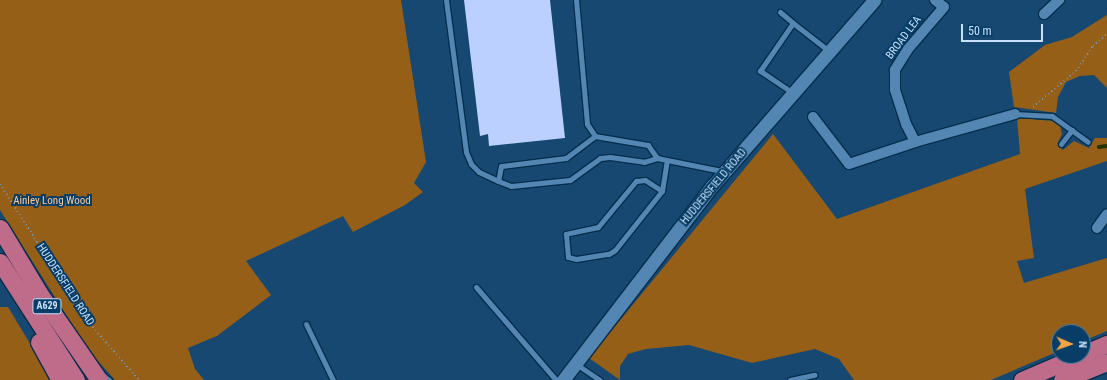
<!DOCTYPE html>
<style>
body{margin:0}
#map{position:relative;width:1107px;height:380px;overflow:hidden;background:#164872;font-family:"Roboto Condensed",sans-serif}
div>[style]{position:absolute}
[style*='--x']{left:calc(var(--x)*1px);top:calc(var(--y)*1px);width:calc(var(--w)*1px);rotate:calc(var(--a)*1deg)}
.green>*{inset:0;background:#965f18}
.stream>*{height:3.5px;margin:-1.75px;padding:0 1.75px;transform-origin:1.75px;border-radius:1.75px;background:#233306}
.building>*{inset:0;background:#bcd0ff}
.path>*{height:2px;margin-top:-1px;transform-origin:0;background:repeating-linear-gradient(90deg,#7398b9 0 1px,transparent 0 4px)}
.roads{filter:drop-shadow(1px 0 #062e4c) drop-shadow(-1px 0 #062e4c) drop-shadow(0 1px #062e4c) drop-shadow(0 -1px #062e4c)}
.service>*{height:5px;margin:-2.5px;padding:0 2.5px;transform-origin:2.5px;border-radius:2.5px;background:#5486b3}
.minor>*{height:10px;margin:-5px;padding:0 5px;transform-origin:5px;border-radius:5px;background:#5486b3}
.tertiary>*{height:13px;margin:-6.5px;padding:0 6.5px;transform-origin:6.5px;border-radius:6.5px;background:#5486b3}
.trunk>*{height:17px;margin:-8.5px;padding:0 8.5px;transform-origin:8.5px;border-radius:8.5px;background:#bf6b8a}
span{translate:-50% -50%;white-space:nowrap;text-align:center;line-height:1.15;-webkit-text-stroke:4px #073d66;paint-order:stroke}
.shield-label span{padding:1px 3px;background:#073d66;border:1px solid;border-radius:3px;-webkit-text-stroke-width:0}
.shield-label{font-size:10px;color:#c7e1fa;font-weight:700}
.street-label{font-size:11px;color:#c7e1fa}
.park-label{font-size:11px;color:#fdcb98}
.north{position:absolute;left:1051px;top:324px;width:40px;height:40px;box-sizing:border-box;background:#073d66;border:1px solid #547fa1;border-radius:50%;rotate:92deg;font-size:11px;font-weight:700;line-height:16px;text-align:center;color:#c7e1fa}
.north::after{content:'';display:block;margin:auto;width:14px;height:18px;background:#f4a443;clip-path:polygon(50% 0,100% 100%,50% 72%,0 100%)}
.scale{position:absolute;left:961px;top:24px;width:82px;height:18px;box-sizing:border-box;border:2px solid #c7e1fa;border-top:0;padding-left:5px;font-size:12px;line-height:14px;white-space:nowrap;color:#c7e1fa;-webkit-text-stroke:3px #073d66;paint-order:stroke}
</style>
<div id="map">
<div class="green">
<i style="clip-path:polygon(0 0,401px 0,426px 162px,414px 183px,423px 192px,405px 205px,353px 232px,343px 216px,246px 261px,271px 295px,217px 336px,188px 348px,195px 369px,204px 380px,115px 380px,89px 351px,0 210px)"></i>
<i style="clip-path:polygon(1107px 15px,1107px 88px,1094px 75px,1080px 76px,1066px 82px,1058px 97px,1056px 113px,1014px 107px,1009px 72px,1045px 45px,1072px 37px)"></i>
<i style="clip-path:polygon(1017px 118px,1053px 121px,1060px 126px,1062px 134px,1057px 144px,1063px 150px,1074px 141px,1089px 148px,1095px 138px,1107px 138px,1107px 161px,1025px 189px,1034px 258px,1017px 261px,1024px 283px,1107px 258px,1107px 331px,1083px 341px,1083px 332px,1059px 332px,1059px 351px,991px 380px,854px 380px,839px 359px,815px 349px,752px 363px,689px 345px,646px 349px,628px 354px,620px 366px,620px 380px,589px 358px,773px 134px,837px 219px,1020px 154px)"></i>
<i style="clip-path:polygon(0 307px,8px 307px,52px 380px,0 380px)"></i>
</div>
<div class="stream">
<i style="--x:1099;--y:147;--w:8;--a:-7"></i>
</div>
<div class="building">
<i style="clip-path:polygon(464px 0,550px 0,565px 138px,489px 146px,488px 134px,480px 136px)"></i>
</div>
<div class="path">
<i style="--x:1033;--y:107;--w:56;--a:-39.9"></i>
<i style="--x:1076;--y:71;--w:30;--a:-56"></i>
<i style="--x:1093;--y:46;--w:18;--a:-41"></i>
<i style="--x:0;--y:184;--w:166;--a:57.3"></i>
<i style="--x:90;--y:324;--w:74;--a:48.8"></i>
</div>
<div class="roads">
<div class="service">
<i style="--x:446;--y:0;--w:153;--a:82.5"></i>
<i style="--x:466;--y:152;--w:13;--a:67"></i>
<i style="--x:471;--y:164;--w:11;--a:45"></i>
<i style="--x:479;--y:172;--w:21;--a:25"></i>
<i style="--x:576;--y:0;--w:124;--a:84.9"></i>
<i style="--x:587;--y:124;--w:14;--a:56"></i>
<i style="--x:780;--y:12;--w:17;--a:40"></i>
<i style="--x:793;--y:93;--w:40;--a:-146"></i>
<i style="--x:760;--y:71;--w:58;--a:-55.5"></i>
<i style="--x:793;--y:23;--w:46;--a:37.9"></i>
<i style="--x:1015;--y:114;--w:37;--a:3"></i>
<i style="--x:1052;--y:116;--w:44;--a:35.8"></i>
<i style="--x:1061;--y:144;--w:18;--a:-52"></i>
<i style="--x:657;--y:158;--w:16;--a:-125"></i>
<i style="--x:648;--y:145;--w:54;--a:-170.4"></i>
<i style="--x:595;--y:136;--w:36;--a:143"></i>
<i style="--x:566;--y:158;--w:65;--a:173"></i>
<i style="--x:501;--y:166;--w:15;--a:101"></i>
<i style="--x:498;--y:181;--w:14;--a:21"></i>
<i style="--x:511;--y:186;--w:59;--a:-5.8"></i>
<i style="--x:570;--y:180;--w:37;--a:-36"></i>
<i style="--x:600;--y:158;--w:10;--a:-6"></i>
<i style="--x:610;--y:157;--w:34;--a:8"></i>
<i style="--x:644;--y:162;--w:14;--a:-17"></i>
<i style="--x:657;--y:158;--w:66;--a:11.3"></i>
<i style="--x:662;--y:191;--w:20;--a:-147"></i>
<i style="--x:645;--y:180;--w:9;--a:174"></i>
<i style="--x:636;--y:181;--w:60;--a:129.6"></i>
<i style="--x:598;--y:227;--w:33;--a:168"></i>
<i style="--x:566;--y:234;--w:23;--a:85"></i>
<i style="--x:568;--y:257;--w:8;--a:14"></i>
<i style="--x:576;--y:259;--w:33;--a:-9"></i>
<i style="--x:609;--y:254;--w:7;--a:-34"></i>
<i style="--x:615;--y:250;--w:75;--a:-51.5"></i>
<i style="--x:662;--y:191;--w:31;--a:-81"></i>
<i style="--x:476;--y:287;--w:123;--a:49.3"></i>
<i style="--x:306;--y:324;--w:62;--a:64.3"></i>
<i style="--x:576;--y:364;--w:29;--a:34"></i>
<i style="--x:101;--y:374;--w:10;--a:37"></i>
<i style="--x:790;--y:380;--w:25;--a:-12"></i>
</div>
<div class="minor">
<i style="--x:935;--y:0;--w:11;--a:38"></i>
<i style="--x:944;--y:7;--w:55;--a:130.6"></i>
<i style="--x:908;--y:49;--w:25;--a:122"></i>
<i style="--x:895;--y:70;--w:20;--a:90"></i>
<i style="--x:895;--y:90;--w:36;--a:72"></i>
<i style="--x:906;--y:124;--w:20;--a:63"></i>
<i style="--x:915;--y:142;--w:104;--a:-15.6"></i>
<i style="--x:1044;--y:14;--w:21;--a:-43"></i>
<i style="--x:813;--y:117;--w:59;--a:52.5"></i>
<i style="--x:849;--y:164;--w:70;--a:-18.4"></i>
<i style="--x:1097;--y:228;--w:17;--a:-54"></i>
</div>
<div class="tertiary">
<i style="--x:563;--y:380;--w:245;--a:-52.5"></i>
<i style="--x:712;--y:186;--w:247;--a:-48.9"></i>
</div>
<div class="trunk">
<i style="--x:0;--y:228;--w:76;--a:59"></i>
<i style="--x:39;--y:293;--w:106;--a:55.4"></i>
<i style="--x:0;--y:262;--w:140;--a:57.2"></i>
<i style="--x:39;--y:342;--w:43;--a:61.1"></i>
<i style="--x:1083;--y:354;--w:26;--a:-23"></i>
<i style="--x:1022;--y:380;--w:61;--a:-23.2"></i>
<i style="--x:1062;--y:380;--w:48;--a:-21.8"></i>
</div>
</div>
<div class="shield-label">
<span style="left:47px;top:306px">A629</span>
</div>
<div class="street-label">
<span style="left:904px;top:38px;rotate:-53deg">BROAD LEA</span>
<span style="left:714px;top:187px;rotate:-50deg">HUDDERSFIELD ROAD</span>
<span style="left:65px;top:285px;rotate:57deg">HUDDERSFIELD ROAD</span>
</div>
<div class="park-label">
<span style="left:52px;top:201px">Ainley Long Wood</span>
</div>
<div class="north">N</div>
<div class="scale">50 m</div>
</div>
